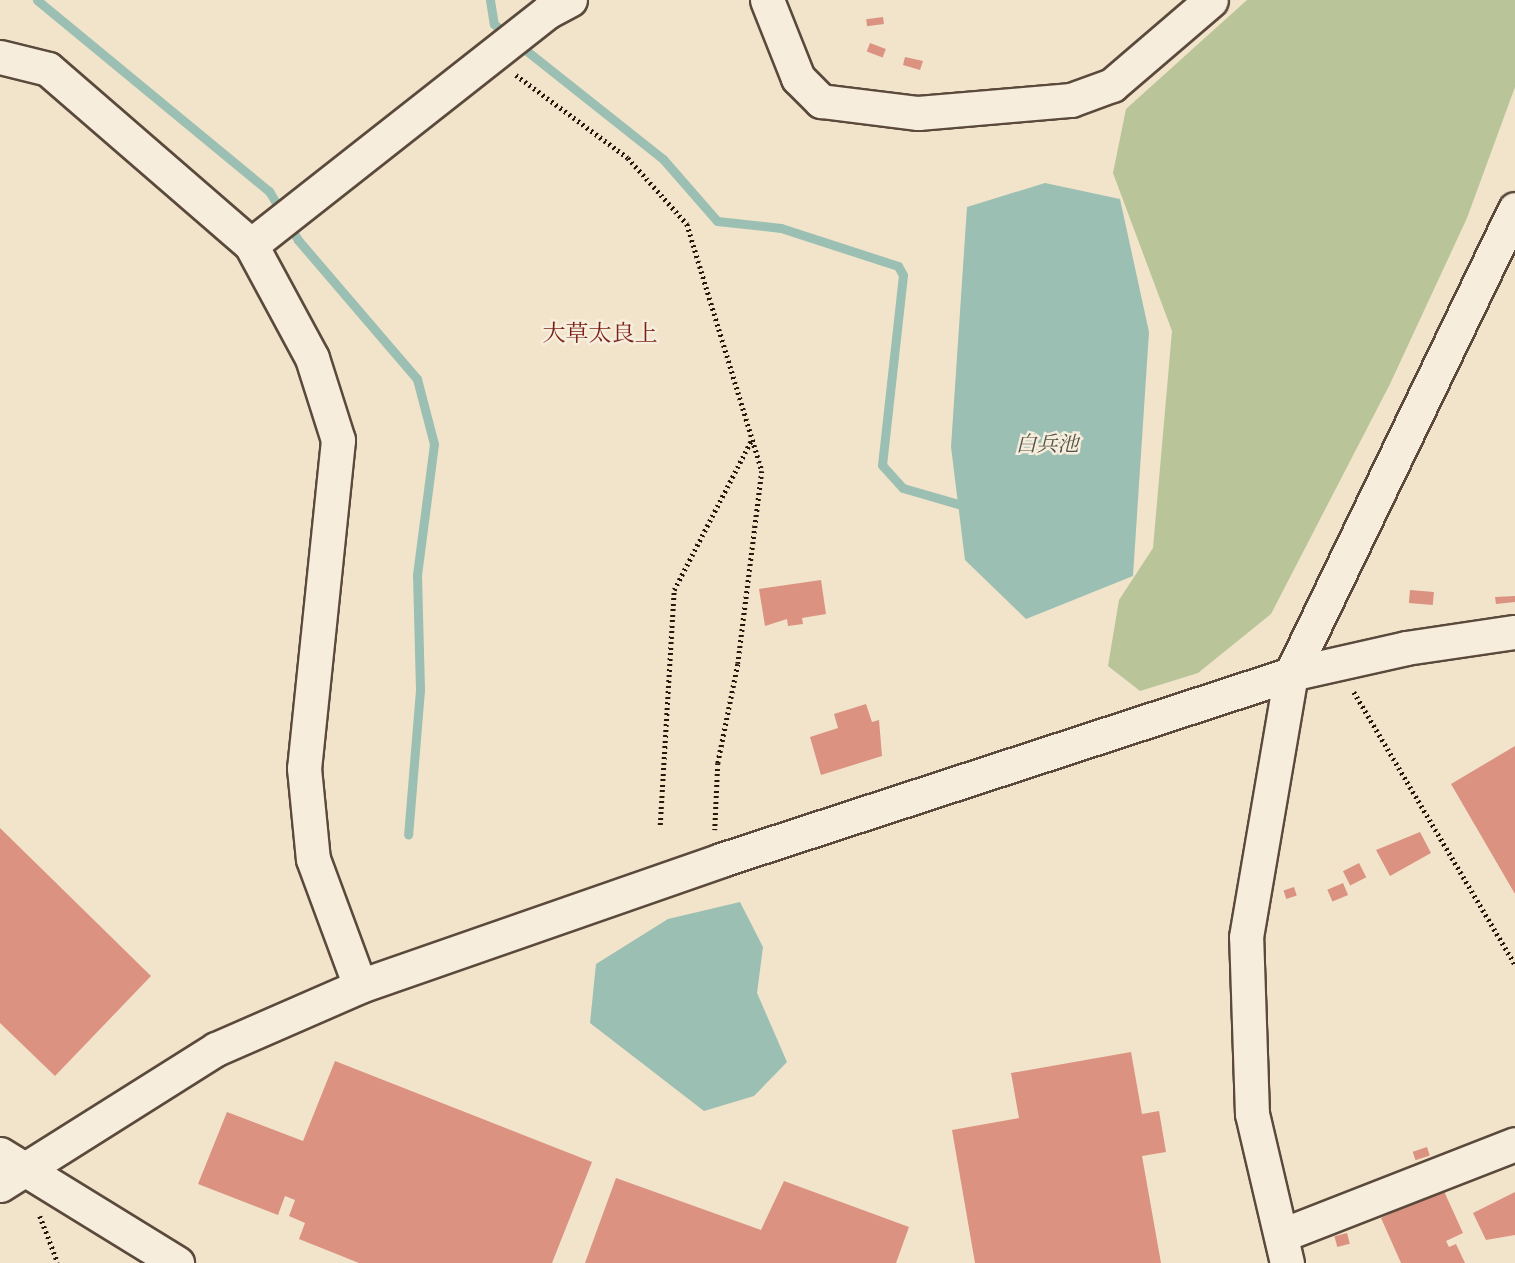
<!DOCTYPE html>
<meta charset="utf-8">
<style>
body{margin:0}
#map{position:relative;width:1515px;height:1263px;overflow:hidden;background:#f1e4cb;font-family:Alegreya,"Noto Serif JP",serif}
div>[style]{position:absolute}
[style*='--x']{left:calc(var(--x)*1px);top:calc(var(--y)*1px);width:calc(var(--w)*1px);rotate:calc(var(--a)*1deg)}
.green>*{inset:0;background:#b9c498}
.water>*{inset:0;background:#9bbfb2}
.stream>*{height:9px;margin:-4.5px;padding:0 4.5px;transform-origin:4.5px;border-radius:4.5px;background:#9bbfb2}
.building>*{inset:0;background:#dc9280;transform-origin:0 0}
.path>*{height:4.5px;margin-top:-2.25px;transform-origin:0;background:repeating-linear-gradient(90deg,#29170d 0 2px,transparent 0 5.5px)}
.roads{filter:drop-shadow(2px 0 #5b4a3c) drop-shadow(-2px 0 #5b4a3c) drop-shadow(0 2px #5b4a3c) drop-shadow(0 -2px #5b4a3c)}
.minor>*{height:33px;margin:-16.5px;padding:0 16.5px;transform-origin:16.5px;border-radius:16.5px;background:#f6eddd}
span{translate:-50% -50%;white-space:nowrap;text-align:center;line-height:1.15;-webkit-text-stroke:5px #f6eddd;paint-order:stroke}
.water-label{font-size:21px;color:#515247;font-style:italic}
.quarter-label{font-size:23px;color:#7a1f14}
</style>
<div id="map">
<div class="green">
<i style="clip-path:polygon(1247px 0,1515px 0,1515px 87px,1467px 218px,1390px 384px,1271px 614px,1198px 673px,1140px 691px,1108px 666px,1119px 600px,1153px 548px,1172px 331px,1113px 173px,1126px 109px)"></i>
</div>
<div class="water">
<i style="clip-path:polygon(1045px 183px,1120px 199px,1149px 332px,1133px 576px,1026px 619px,965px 560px,951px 447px,967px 207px)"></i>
<i style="clip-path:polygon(740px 902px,763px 947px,757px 993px,787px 1062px,754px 1096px,704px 1111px,590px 1023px,596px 964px,668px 919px)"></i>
</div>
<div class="stream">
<i style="--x:37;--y:0;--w:301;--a:39.5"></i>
<i style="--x:269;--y:191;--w:57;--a:59.4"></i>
<i style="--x:298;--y:240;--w:183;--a:49.4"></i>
<i style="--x:417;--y:379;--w:67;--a:75.3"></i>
<i style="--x:434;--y:444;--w:132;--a:97.4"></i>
<i style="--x:417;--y:575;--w:115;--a:88.5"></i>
<i style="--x:420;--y:690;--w:145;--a:94.7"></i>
<i style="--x:490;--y:0;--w:24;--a:81"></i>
<i style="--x:494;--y:24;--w:17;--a:40"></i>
<i style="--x:518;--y:44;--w:185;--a:38.4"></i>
<i style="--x:663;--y:159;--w:82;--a:48.9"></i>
<i style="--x:717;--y:221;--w:64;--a:6.2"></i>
<i style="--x:781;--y:228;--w:123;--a:18"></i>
<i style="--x:898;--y:266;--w:10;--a:61"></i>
<i style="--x:903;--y:275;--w:191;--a:96.3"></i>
<i style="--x:882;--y:465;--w:31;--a:48"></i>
<i style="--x:903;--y:488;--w:57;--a:16.2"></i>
</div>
<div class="building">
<i style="left:883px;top:17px;width:7px;height:17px;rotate:82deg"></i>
<i style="left:870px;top:43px;width:17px;height:9px;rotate:21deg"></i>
<i style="clip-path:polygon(905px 57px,923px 61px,920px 70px,903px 65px)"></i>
<i style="clip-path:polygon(821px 580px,826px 614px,802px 618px,803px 624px,788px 626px,787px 619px,765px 626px,759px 589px)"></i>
<i style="left:1410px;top:590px;width:24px;height:13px;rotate:5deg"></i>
<i style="clip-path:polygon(1515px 596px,1515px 602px,1496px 604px,1495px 597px)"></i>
<i style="clip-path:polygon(866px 704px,872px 722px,879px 720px,882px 756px,821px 775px,810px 737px,838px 728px,834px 714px)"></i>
<i style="clip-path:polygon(1515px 746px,1515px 894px,1451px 784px)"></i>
<i style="clip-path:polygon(0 828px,151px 976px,55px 1076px,0 1023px)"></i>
<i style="clip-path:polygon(1420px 832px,1431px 853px,1390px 876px,1376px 850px)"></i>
<i style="left:1359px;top:863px;width:16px;height:18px;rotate:63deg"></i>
<i style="left:1343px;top:883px;width:13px;height:17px;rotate:67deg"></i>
<i style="left:1294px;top:887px;width:9px;height:11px;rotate:72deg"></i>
<i style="clip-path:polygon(1131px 1052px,1142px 1114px,1159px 1111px,1166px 1152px,1142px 1156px,1161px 1263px,975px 1263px,952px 1130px,1019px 1118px,1011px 1073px)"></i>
<i style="clip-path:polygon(335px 1061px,592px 1162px,552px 1263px,359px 1263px,299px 1239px,305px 1223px,289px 1216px,295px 1200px,285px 1196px,278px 1215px,198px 1184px,227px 1112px,303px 1141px)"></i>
<i style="left:1427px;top:1147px;width:9px;height:15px;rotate:72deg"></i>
<i style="clip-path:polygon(616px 1178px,761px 1230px,784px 1181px,909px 1227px,896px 1263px,585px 1263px)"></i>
<i style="clip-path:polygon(1443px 1189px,1463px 1233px,1446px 1241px,1449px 1247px,1456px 1244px,1465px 1263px,1401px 1263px,1381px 1218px)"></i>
<i style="clip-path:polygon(1515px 1192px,1515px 1235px,1486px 1240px,1473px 1213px)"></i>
<i style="left:1347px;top:1233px;width:11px;height:13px;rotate:75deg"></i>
</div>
<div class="path">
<i style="--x:516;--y:75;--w:139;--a:36.5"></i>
<i style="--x:628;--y:158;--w:89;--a:48.2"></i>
<i style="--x:687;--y:224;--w:258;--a:73.1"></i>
<i style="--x:762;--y:471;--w:194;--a:97.1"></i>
<i style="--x:738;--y:664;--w:101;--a:101.4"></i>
<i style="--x:718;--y:763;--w:67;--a:92.6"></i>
<i style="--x:1354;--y:692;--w:316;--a:59.4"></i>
<i style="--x:660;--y:825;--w:235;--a:-86.6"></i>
<i style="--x:674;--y:590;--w:170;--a:-62.7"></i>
<i style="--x:40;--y:1216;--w:50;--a:69"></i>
</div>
<div class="roads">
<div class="minor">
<i style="--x:767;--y:0;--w:84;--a:68.3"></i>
<i style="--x:798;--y:78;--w:33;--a:45"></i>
<i style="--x:821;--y:101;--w:98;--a:7.1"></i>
<i style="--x:918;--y:113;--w:154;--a:-4.9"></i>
<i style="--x:1071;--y:100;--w:44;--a:-20.1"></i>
<i style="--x:1112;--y:85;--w:130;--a:-40.6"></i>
<i style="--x:0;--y:57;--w:49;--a:14"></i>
<i style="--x:48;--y:69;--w:269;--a:40.9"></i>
<i style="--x:251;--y:245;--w:128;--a:61.6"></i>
<i style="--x:312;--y:358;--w:86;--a:72.4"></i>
<i style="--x:338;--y:440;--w:330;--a:95.9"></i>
<i style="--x:304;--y:768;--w:91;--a:84.4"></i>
<i style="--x:313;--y:859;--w:135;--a:69.7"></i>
<i style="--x:251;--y:245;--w:377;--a:-38.2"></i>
<i style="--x:547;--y:12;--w:26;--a:-28"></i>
<i style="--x:0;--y:1154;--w:208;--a:31.6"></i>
<i style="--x:0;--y:1185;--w:255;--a:-32.2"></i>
<i style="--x:216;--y:1049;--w:157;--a:-23.6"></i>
<i style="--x:360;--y:986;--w:382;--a:-19.2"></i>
<i style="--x:721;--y:860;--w:600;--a:-18.07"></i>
<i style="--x:1291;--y:674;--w:118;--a:-12.7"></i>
<i style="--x:1406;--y:648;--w:110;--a:-8.4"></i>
<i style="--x:1282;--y:1235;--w:250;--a:-21.3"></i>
<i style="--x:1287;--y:1263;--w:153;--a:-103.2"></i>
<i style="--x:1252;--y:1114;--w:177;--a:-91.9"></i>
<i style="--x:1246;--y:937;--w:267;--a:-80.3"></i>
<i style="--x:1291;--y:674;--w:516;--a:-64.28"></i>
</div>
</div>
<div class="water-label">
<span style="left:1047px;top:444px">白兵池</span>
</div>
<div class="quarter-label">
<span style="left:600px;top:334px">大草太良上</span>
</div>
</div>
